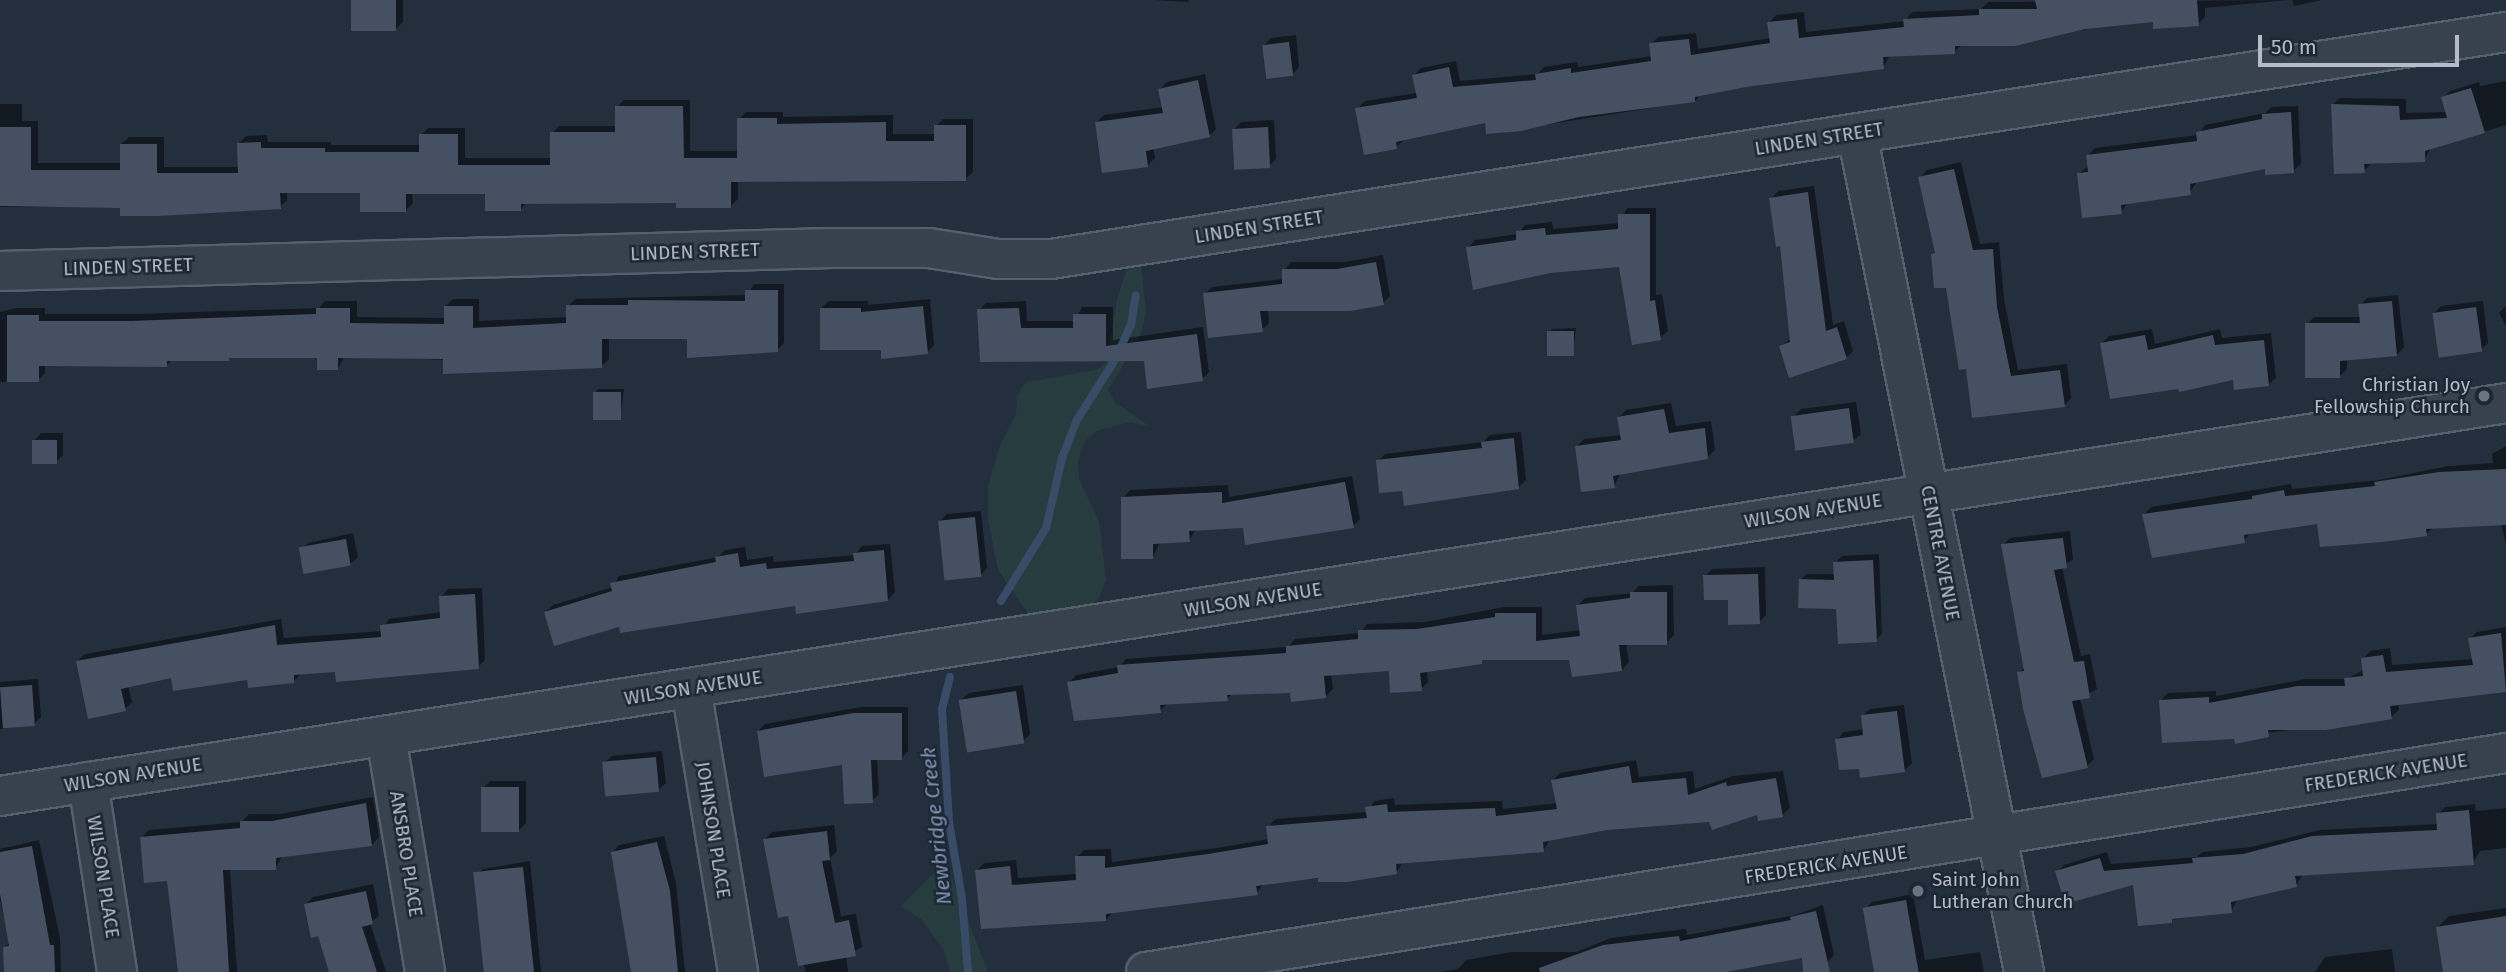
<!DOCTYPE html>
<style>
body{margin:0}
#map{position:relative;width:2506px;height:972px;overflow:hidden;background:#242f3e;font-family:"Fira Sans",sans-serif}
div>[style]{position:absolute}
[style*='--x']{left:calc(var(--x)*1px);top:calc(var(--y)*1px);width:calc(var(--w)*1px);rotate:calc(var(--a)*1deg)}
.green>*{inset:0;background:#263c3f}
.shadow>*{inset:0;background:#0007}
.stream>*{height:8px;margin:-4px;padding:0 4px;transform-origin:4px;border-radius:4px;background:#394c67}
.building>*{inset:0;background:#455162;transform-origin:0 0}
.roads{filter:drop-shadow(2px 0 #565f6c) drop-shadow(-2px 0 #565f6c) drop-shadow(0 2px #565f6c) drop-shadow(0 -2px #565f6c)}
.minor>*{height:38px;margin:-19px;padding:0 19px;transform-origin:19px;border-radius:19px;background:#38414e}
.dots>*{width:19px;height:19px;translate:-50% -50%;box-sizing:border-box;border:4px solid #1d2633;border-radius:50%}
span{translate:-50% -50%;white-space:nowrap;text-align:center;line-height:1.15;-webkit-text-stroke:5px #1d2633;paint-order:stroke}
.street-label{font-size:19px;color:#b4bcc9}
.poi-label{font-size:19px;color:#b4bcc9}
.right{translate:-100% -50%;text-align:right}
.left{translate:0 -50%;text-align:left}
.water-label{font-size:21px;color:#7c92b1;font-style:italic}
.scale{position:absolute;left:2258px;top:35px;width:201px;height:32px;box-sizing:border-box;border:4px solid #b4bcc9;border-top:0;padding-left:9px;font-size:21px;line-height:24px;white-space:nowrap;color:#b4bcc9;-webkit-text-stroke:5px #1d2633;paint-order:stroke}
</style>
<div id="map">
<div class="green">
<i style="clip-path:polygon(1140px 253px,1146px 313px,1140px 337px,1108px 390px,1116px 403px,1149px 426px,1129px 422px,1096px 431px,1084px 442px,1078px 461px,1079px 479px,1099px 521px,1106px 580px,1098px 600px,1072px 615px,1044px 619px,1028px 613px,998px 570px,988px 519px,988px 486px,1000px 445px,1016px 414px,1017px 395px,1026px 382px,1096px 370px,1106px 363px,1117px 299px,1126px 271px)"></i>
<i style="clip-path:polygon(946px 846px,952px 878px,988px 972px,950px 972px,944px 950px,934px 936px,921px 919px,901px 906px,936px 871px)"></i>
</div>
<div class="shadow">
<i style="clip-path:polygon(352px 0,403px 0,403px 22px,395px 30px)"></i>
<i style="clip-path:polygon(1154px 0,1190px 0,1187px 2px)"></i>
<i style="clip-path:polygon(2289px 0,2205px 8px,2205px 17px,2198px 24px,2155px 20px,1962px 45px,1954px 52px,1890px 55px,1883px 68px,1803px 76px,1701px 94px,1695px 101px,1520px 129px,1486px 120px,1404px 140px,1396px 147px,1357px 109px,1365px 101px,1417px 93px,1414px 75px,1421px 68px,1456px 61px,1460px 81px,1538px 74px,1544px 67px,1577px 62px,1578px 67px,1652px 56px,1651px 44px,1658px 37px,1696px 33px,1698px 49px,1771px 38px,1769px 23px,1776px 15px,1804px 12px,1806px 32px,1905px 21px,1912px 12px,1981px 9px,1988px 2px)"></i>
<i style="clip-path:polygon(2292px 0,2322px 0,2294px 6px)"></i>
<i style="clip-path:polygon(1296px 35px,1299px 67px,1292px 75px,1264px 45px,1271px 38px)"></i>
<i style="clip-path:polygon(1205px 74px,1216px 129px,1209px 136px,1153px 148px,1155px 158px,1147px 166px,1097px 122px,1104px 115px,1164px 107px,1160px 89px,1167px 82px)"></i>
<i style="clip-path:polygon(2506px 81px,2506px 125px,2431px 148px,2424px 160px,2371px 164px,2364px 171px,2332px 105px,2340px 98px,2406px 99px,2406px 113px,2447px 112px,2443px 98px,2450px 91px,2479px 82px,2480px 86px)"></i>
<i style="clip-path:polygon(624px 100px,690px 100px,690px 151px,739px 151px,739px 119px,746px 112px,783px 112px,783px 117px,893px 115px,893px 134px,936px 134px,936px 126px,943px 119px,973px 119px,973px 172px,965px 179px,738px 180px,738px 199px,731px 206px,677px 202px,527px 202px,520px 210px,486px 192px,412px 192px,413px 203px,405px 211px,362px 191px,287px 191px,287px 200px,280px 207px,0 207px,0 104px,22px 104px,22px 121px,38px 121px,38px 163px,121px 163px,121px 144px,129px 137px,164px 137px,164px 167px,240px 167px,239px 143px,246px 136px,267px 135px,268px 142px,331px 142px,331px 145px,421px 145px,421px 135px,428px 128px,465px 128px,465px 158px,552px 158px,552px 133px,559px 126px,617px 126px,617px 107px)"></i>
<i style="clip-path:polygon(2298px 106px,2301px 164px,2293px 171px,2266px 167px,2197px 181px,2190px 193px,2128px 202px,2121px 212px,2079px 173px,2089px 166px,2088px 155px,2095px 148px,2198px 135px,2205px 125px,2265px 113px,2271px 107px)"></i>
<i style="clip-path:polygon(1274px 120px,1276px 159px,1269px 166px,1234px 130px,1241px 122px)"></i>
<i style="clip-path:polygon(1961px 162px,1980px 244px,1999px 242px,2004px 299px,2018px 370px,2067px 364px,2071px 398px,2064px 406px,1968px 367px,1947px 286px,1933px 254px,1936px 251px,1920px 178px,1927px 170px)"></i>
<i style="clip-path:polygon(1814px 186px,1833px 325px,1844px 321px,1853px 351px,1846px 358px,1781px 346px,1792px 338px,1782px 244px,1771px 199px,1778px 191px)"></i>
<i style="clip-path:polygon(1627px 208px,1656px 208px,1656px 295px,1662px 294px,1668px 331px,1660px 338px,1621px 265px,1468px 248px,1475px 240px,1518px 234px,1525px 225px,1552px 222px,1553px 229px,1619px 223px)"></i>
<i style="clip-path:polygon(1383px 255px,1390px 296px,1383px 303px,1268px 309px,1269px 323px,1262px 330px,1205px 294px,1212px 287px,1284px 279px,1284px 270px,1291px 262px,1345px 262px)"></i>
<i style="clip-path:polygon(754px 284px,784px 284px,784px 343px,777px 350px,688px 338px,609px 338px,609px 359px,601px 366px,345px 356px,338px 368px,318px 356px,173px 359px,166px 366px,45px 365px,45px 373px,38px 380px,0 382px,0 312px,16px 308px,45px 308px,45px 314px,139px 314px,319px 308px,325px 301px,357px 301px,357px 317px,445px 318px,445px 307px,453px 299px,479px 299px,479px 321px,568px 317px,568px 306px,575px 299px,747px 295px)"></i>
<i style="clip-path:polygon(2398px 295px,2404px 347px,2397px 355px,2347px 359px,2347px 369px,2340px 376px,2307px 324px,2314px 317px,2361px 317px,2360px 305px,2367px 298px)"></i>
<i style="clip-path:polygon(930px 299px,934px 345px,927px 353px,821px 308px,829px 301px,868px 301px,868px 305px)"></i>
<i style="clip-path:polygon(1026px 301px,1027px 321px,1075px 321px,1082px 307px,1113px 307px,1113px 340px,1203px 327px,1209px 372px,1202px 379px,1145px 359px,982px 360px,979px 310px,986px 303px)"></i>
<i style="clip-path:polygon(2483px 301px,2488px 343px,2481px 350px,2434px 313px,2441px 306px)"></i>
<i style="clip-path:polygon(2506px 306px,2506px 326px,2499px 313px)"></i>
<i style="clip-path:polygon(1576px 328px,1573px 354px,1549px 332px,1552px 329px)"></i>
<i style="clip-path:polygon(2152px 329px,2155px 344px,2220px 329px,2222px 338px,2271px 333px,2276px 378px,2268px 385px,2102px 343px,2109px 336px)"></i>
<i style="clip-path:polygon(598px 389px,624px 389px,620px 418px,595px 393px)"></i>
<i style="clip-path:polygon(1856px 402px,1861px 434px,1853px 441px,1794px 416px,1801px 409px)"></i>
<i style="clip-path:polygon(1671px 403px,1676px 426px,1711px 421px,1715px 450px,1707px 457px,1621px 473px,1614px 486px,1577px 446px,1584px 439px,1622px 435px,1619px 417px,1626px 410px)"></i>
<i style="clip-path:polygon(1521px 432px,1526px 480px,1518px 488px,1404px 489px,1378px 461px,1385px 454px,1483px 442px,1490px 435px)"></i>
<i style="clip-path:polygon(41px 433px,63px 433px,63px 455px,56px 462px,34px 441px)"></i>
<i style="clip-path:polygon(2506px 446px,2506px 545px,2501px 523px,2434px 527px,2426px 534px,2319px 522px,2251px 532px,2244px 541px,2144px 514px,2151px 507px,2291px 484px,2292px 489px,2379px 480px,2448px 466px,2493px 463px,2492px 454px)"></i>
<i style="clip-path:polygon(1352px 476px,1360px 519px,1353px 526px,1196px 529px,1189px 541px,1160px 542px,1153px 557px,1123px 498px,1130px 490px,1228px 485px,1229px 497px)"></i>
<i style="clip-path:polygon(981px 511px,987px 568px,980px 576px,940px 521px,947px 514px)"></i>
<i style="clip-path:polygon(2070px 531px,2073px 559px,2062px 567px,2081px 656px,2090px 654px,2097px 689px,2080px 698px,2094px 759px,2087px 766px,2019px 673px,2025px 667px,2003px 545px,2010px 538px)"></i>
<i style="clip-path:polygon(353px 533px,358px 557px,350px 564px,301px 550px,308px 543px)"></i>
<i style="clip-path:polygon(890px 544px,895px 592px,888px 600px,797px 604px,620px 624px,546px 612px,553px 605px,613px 587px,619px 576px,718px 557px,725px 550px,745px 547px,747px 560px,773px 556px,774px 562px,855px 555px,862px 546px)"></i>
<i style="clip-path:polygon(1879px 554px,1882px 634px,1876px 640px,1800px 580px,1807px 574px,1836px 574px,1835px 563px,1842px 556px)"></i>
<i style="clip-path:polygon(1765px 567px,1766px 615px,1759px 622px,1705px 576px,1712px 569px)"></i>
<i style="clip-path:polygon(1673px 585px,1674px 635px,1666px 643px,1626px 643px,1629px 662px,1622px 670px,1571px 658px,1485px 658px,1427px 670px,1428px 682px,1421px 689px,1390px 669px,1331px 674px,1333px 689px,1325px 697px,1292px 692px,1233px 693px,1227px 699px,1168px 703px,1160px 711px,1069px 683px,1076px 675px,1119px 667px,1126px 659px,1288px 647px,1295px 639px,1360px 633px,1367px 624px,1425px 622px,1504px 607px,1542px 607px,1542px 635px,1581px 630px,1578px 605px,1585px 598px,1632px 593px,1639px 586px)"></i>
<i style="clip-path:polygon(482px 588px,485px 660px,478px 667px,337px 670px,301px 674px,294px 681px,172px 676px,128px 685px,132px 702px,125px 709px,77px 661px,85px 654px,281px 619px,284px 638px,382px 631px,389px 619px,442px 612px,441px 597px,448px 589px)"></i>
<i style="clip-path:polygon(2506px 627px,2506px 689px,2398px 703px,2399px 710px,2391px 717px,2235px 737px,2161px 700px,2168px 693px,2216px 691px,2216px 696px,2305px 679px,2346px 679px,2364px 670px,2363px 659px,2370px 651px,2390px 648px,2392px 665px,2473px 659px,2470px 639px,2477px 632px)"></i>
<i style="clip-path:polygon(38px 679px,41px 717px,34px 724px,0 729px,0 682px)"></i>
<i style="clip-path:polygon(1023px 685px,1030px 734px,1023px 741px,961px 700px,969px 693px)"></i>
<i style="clip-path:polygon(1904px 705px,1912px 763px,1904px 771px,1861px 767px,1837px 739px,1844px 732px,1864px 729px,1862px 716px,1870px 709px)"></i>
<i style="clip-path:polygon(861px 707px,908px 707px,908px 751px,902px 758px,877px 758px,879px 794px,872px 801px,844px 763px,758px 731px,765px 724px)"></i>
<i style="clip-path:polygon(662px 751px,666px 783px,658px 790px,604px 763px,612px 756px)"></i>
<i style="clip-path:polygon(1636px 760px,1639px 777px,1693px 771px,1695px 789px,1733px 776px,1783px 771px,1790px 808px,1782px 815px,1759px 813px,1607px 829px,1550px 839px,1544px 850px,1403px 862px,1397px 872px,1264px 883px,1257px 893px,1113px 912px,1106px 920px,982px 927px,976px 871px,984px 863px,1016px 860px,1018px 878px,1077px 874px,1077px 857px,1084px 850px,1111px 849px,1112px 862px,1217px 848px,1269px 839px,1268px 827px,1275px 819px,1368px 812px,1374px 801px,1394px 798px,1395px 805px,1502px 801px,1503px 809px,1558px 803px,1553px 780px,1560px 773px)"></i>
<i style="clip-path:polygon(490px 781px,526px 781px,526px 823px,519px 830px,483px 788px)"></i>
<i style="clip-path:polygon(373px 797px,379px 837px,372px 845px,283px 855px,275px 869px,230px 869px,237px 972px,179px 972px,168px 879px,142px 837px,149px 830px,241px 822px,249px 814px,280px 814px)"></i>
<i style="clip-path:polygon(2475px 804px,2476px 811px,2506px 808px,2506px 848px,2480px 851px,2473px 863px,2303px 874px,2296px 886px,2238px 898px,2231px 912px,2139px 924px,2135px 882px,2057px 872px,2064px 865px,2107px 852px,2111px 864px,2197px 857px,2202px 852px,2251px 847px,2320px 830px,2438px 824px,2438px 814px,2445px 807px)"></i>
<i style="clip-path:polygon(834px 825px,837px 851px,830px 858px,841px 916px,856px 914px,862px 947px,846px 956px,848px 972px,806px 972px,765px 839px,772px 832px)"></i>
<i style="clip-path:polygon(664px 836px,676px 883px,685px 972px,633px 972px,613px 852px,619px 845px)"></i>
<i style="clip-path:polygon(39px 840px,60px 938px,61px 972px,5px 972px,5px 947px,10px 942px,0 900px,0 849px)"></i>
<i style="clip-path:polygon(530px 861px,541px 972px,487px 972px,476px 876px,483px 869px)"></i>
<i style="clip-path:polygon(373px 884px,379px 916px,370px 923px,386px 972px,331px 972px,306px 904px,313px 897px)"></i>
<i style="clip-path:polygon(1913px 894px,1925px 960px,1980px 952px,1984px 972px,1878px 972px,1865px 909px,1872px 902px)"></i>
<i style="clip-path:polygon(1823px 905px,1834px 955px,1827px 962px,1804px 968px,1801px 956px,1718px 972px,1440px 972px,1458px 969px,1466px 960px,1512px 952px,1576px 952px,1611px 938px,1686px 929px,1687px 935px,1795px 915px)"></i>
<i style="clip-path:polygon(2506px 908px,2506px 972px,2445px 972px,2438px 927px,2449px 916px)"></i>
<i style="clip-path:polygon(2392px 949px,2395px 972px,2315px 972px,2325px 957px)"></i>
</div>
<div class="stream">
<i style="--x:1001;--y:601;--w:86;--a:-58.3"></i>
<i style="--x:1046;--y:528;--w:72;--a:-77.1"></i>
<i style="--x:1062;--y:458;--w:41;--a:-68.5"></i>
<i style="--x:1077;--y:420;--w:73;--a:-57.8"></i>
<i style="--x:1116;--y:358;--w:36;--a:-66"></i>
<i style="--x:1131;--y:325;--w:30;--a:-81"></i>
<i style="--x:950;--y:677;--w:34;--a:104"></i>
<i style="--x:942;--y:710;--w:112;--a:86.4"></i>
<i style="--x:949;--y:822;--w:78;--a:80.4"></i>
<i style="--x:962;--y:899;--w:73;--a:85.3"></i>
</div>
<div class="building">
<i style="left:351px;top:0;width:45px;height:31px"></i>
<i style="clip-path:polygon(2035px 0,2197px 0,2199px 26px,2153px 29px,2153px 22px,2085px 29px,2015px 46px,1955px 46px,1955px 54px,1883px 57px,1884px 69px,1746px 87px,1695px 97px,1695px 102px,1579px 117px,1521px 131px,1486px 134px,1485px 123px,1396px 142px,1397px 149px,1364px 155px,1355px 108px,1417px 98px,1412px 75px,1449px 67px,1453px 87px,1536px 80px,1535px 74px,1571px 68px,1571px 73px,1651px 61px,1649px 43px,1689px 39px,1691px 55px,1770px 43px,1767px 22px,1797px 19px,1799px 38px,1904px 27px,1903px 19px,1979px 15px,1979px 9px,2037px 9px)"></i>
<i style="left:1289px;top:42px;width:34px;height:27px;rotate:83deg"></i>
<i style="clip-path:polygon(1198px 80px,1210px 137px,1146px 151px,1148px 167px,1102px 173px,1095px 122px,1163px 113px,1158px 89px)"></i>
<i style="clip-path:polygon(2471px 88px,2485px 133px,2425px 151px,2425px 162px,2364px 164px,2365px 173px,2334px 174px,2331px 104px,2399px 106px,2400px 120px,2447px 118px,2441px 97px)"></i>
<i style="clip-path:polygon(615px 106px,683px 106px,684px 158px,737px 158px,737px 118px,777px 118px,777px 124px,886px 122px,886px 141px,934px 141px,934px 125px,966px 125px,966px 181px,731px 182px,731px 208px,676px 208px,676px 203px,521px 204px,521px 211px,485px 211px,485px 194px,406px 194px,406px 212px,360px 212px,360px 193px,280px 193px,281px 209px,157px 216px,120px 216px,120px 208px,0 206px,0 127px,31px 127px,31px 170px,120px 170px,120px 144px,157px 144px,157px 173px,238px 173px,237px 143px,261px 142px,261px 148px,325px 148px,325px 152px,419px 152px,419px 134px,458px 134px,458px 165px,550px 165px,550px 132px,615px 132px)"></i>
<i style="clip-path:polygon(2291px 112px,2294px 173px,2265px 175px,2265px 169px,2190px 184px,2191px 195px,2121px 205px,2122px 214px,2082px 218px,2077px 173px,2088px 172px,2086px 155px,2197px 141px,2196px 132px,2262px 119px,2262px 114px)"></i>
<i style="left:1268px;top:127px;width:41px;height:36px;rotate:87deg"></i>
<i style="clip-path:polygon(1954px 169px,1973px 250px,1993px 249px,1997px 307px,2011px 376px,2060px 370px,2065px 407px,1972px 418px,1966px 369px,1959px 370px,1946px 288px,1934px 288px,1931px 254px,1935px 253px,1918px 177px)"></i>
<i style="clip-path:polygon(1808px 192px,1826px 331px,1837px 327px,1847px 359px,1789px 378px,1779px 346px,1790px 342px,1780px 246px,1776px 247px,1769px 198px)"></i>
<i style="clip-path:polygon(1618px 214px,1650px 214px,1650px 301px,1655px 300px,1661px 340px,1632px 345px,1619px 267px,1550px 273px,1473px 290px,1466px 247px,1516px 240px,1516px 231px,1545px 228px,1546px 235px,1618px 229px)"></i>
<i style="clip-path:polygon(1376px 262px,1384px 305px,1350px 311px,1260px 311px,1263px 332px,1208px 338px,1203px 293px,1282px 284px,1282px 269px,1337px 269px)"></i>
<i style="clip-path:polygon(745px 290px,778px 290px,778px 352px,687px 358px,687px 339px,602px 339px,602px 368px,443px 374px,443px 359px,338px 358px,338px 370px,317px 370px,317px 358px,229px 358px,229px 361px,167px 361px,167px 367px,39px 366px,39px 382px,7px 382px,7px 315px,39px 315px,39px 321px,130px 321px,316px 314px,316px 308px,350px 308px,350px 323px,444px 324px,444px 306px,473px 306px,473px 328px,566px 323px,566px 305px,628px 305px,628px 300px,745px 301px)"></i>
<i style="clip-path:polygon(2392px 301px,2397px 356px,2340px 361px,2340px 378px,2305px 378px,2305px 323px,2360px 323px,2358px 304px)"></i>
<i style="clip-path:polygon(923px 306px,928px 354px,881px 359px,881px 350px,820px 350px,820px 308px,861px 308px,861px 312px)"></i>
<i style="left:2476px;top:307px;width:45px;height:44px;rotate:82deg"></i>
<i style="clip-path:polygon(1019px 308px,1021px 328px,1073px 328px,1073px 314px,1106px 314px,1106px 346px,1197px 334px,1203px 381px,1147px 389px,1144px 361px,980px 362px,977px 309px)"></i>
<i style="left:1574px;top:331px;width:25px;height:27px;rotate:90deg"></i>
<i style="clip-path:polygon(2145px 335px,2148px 350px,2213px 335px,2215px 345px,2264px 340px,2269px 386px,2234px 390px,2233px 380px,2179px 392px,2178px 389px,2110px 399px,2100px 343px)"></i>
<i style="left:593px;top:392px;width:28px;height:28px"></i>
<i style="left:1849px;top:408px;width:35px;height:59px;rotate:82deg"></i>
<i style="clip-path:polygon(1664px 409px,1669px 433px,1705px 428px,1708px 459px,1613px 476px,1615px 488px,1581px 492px,1575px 446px,1621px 440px,1617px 417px)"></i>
<i style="clip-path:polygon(1514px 438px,1519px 489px,1404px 506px,1402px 491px,1379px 493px,1376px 460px,1482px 448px,1481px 442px)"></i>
<i style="left:32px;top:440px;width:25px;height:24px"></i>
<i style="clip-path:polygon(2506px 469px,2506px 525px,2426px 529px,2427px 536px,2382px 542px,2320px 547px,2317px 524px,2244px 535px,2245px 543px,2152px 558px,2142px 514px,2252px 499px,2252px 496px,2284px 490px,2285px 496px,2375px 486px,2374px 482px,2439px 472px)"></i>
<i style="clip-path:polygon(1345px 482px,1354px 528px,1245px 545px,1243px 528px,1189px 531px,1190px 542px,1153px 544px,1153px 559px,1121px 559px,1121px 497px,1222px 492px,1222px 503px)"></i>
<i style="left:975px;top:517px;width:60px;height:37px;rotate:84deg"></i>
<i style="clip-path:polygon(2063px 538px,2067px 568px,2054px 570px,2074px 662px,2084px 661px,2090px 698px,2072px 701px,2088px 768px,2042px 778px,2023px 709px,2017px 672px,2024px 671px,2001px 544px)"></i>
<i style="left:346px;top:539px;width:27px;height:48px;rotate:80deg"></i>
<i style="clip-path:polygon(884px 550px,888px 601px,796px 614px,795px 606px,620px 633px,619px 627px,554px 646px,544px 612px,612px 591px,610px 583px,716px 562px,715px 557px,738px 553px,740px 567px,766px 563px,767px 569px,854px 561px,853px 553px)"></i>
<i style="clip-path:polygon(1873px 560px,1877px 642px,1838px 644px,1836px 609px,1798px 608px,1799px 579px,1834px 580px,1833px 562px)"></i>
<i style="clip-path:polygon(1758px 574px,1760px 624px,1728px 625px,1728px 600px,1704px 600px,1703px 575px)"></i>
<i style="clip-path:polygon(1630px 592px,1667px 592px,1667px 645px,1619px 645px,1622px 671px,1572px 677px,1569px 660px,1482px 660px,1482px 664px,1420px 673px,1422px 691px,1390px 693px,1389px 671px,1324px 676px,1326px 698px,1291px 702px,1290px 693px,1227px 695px,1228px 701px,1160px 705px,1161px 713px,1074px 721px,1067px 682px,1118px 673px,1117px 665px,1286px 653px,1286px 646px,1358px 639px,1358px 630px,1417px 629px,1495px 617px,1495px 613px,1536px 613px,1536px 641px,1580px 636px,1576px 605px,1630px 598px)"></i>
<i style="clip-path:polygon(475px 594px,479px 669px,336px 682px,335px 672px,294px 675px,294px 683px,248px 688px,247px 680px,173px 691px,171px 678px,121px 689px,126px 711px,88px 719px,76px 661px,275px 625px,277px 645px,381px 637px,380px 625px,440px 618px,439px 596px)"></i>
<i style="clip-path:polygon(2501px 633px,2506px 692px,2390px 706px,2392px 719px,2326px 730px,2268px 730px,2269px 737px,2235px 744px,2234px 739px,2162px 743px,2159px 700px,2209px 697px,2209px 703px,2297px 686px,2345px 686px,2344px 678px,2363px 676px,2361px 658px,2383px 655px,2386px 672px,2473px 665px,2468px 638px)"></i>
<i style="left:32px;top:685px;width:41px;height:32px;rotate:86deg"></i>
<i style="left:1016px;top:691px;width:53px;height:58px;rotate:81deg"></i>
<i style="clip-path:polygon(1897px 711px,1905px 772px,1860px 778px,1859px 769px,1839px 770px,1835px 739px,1863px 735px,1861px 715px)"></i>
<i style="clip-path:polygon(853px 713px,902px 713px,902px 760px,871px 760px,873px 803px,844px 804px,842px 765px,764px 777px,757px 731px)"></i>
<i style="left:656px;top:757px;width:35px;height:54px;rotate:85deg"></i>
<i style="clip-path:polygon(1629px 766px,1632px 783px,1686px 778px,1688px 795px,1726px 782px,1727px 786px,1776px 778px,1783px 817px,1758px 821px,1757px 815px,1712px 830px,1709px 822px,1607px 830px,1543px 842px,1544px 852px,1396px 864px,1397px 874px,1347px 882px,1318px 882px,1318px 878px,1256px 886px,1258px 895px,1106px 914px,1106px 921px,981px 929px,975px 870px,1010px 866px,1012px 885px,1076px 880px,1075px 856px,1105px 856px,1105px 868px,1208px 854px,1268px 844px,1266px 826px,1367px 818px,1365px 807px,1387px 804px,1388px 812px,1495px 808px,1496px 816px,1557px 809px,1551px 780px)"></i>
<i style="left:481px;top:787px;width:38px;height:45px"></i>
<i style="clip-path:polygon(366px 803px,372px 846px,276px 858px,276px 870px,223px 870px,229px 972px,178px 972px,167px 881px,144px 883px,140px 837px,240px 828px,240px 821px,272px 821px)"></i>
<i style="clip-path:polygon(2469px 810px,2474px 865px,2295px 876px,2297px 887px,2231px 902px,2232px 913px,2172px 919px,2172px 923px,2138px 926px,2133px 885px,2065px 904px,2055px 871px,2100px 858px,2104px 871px,2193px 863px,2192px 858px,2243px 854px,2312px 836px,2437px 830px,2436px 813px)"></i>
<i style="clip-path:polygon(827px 831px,830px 860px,822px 861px,835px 923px,849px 920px,856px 956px,798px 966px,788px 916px,778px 918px,763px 839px)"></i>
<i style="clip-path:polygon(657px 842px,670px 891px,678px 972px,631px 972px,611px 852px)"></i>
<i style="clip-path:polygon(32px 846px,50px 945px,54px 945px,55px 972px,4px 972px,3px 947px,9px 946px,0 894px,0 852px)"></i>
<i style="left:523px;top:867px;width:106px;height:50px;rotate:84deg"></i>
<i style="clip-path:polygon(366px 891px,373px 924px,362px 927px,377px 972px,329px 972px,318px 936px,311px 938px,304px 904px)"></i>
<i style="left:1906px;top:900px;width:73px;height:44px;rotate:80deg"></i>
<i style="clip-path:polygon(1816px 911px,1830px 972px,1803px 972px,1802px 958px,1726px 972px,1540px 972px,1539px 968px,1603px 945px,1679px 936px,1680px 941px,1791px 920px,1790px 917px)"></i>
<i style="clip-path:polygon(2506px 916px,2506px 972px,2443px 972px,2436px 927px)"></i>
</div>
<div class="roads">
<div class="minor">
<i style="--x:1857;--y:133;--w:855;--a:78.74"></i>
<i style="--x:0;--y:271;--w:831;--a:-1.59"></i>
<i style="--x:831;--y:248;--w:98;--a:0"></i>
<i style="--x:929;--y:248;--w:70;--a:9.1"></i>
<i style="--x:998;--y:259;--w:53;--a:0"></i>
<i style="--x:1051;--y:259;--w:1473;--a:-8.87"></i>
<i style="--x:691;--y:688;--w:288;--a:80.6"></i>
<i style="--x:386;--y:736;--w:239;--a:80.6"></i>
<i style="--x:88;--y:782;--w:192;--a:81.3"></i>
<i style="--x:0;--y:796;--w:2537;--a:-8.91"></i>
<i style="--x:1146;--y:972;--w:1378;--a:-9.15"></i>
</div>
</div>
<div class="dots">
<i style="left:2484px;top:396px;background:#6b7280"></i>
<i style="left:1918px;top:891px;background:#6b7280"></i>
</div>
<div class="street-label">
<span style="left:1819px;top:139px;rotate:-9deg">LINDEN STREET</span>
<span style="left:1259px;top:227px;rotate:-9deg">LINDEN STREET</span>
<span style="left:695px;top:252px;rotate:-2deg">LINDEN STREET</span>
<span style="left:128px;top:267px;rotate:-2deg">LINDEN STREET</span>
<span style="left:1813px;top:511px;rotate:-9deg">WILSON AVENUE</span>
<span style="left:1940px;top:553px;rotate:79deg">CENTRE AVENUE</span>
<span style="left:1253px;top:600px;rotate:-9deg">WILSON AVENUE</span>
<span style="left:693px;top:688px;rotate:-9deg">WILSON AVENUE</span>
<span style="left:2386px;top:773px;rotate:-9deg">FREDERICK AVENUE</span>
<span style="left:133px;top:775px;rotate:-9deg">WILSON AVENUE</span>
<span style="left:713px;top:830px;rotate:81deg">JOHNSON PLACE</span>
<span style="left:406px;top:854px;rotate:81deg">ANSBRO PLACE</span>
<span style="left:1826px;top:865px;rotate:-9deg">FREDERICK AVENUE</span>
<span style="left:103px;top:877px;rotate:81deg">WILSON PLACE</span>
</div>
<div class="poi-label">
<span class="right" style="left:2470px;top:396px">Christian Joy<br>Fellowship Church</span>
<span class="left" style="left:1932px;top:891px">Saint John<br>Lutheran Church</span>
</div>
<div class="water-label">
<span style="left:936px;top:826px;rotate:-96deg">Newbridge Creek</span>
</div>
<div class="scale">50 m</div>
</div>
